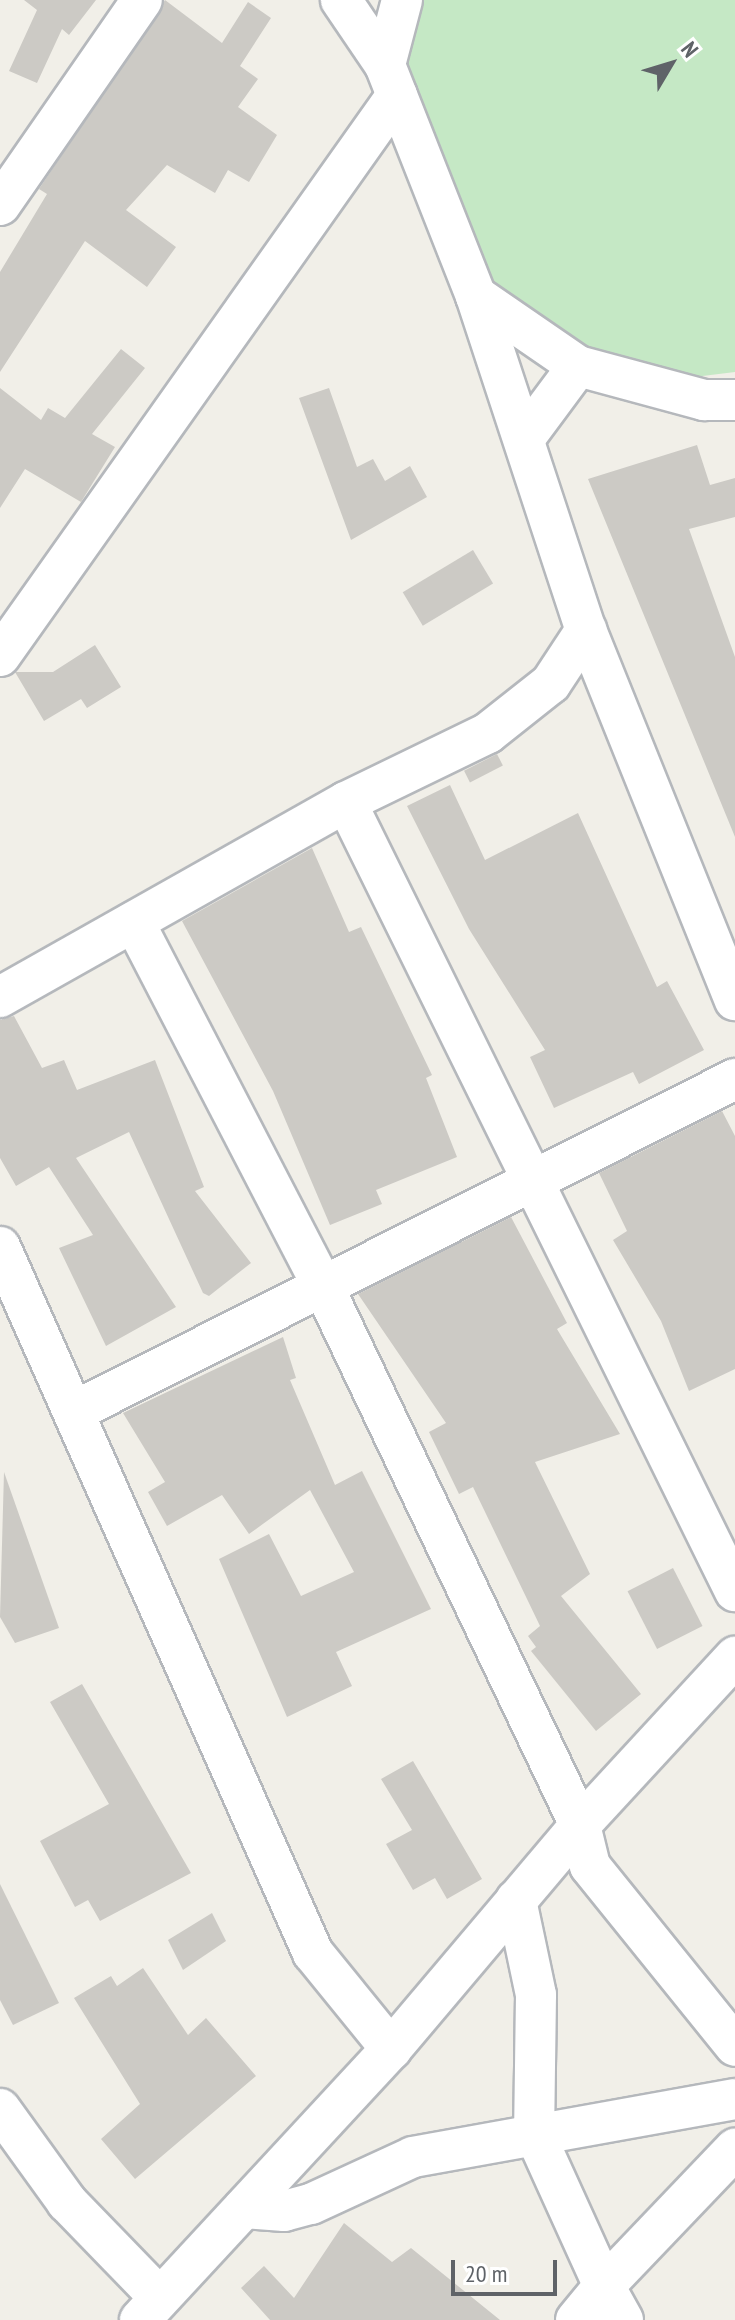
<!DOCTYPE html>
<style>
body{margin:0}
#map{position:relative;width:735px;height:2320px;overflow:hidden;background:#f1efe8;font-family:"PT Sans Narrow",sans-serif}
div>[style]{position:absolute}
[style*='--x']{left:calc(var(--x)*1px);top:calc(var(--y)*1px);width:calc(var(--w)*1px);rotate:calc(var(--a)*1deg)}
.green>*{inset:0;background:#c5e8c5}
.building>*{inset:0;background:#cccac5;transform-origin:0 0}
.roads{filter:drop-shadow(2px 0 #b5b8bc) drop-shadow(-2px 0 #b5b8bc) drop-shadow(0 2px #b5b8bc) drop-shadow(0 -2px #b5b8bc)}
.minor>*{height:40px;margin:-20px;padding:0 20px;transform-origin:20px;border-radius:20px;background:#fff}
span{translate:-50% -50%;white-space:nowrap;text-align:center;line-height:1.15;-webkit-text-stroke:7px #fff;paint-order:stroke}
.north{position:absolute;left:631px;top:24px;width:80px;height:80px;-webkit-text-stroke:6px #fff;paint-order:stroke;rotate:52deg;font-size:22px;font-weight:700;line-height:32px;text-align:center;color:#5f6368}
.north::after{content:'';display:block;margin:auto;width:28px;height:36px;background:#5f6368;clip-path:polygon(50% 0,100% 100%,50% 72%,0 100%)}
.scale{position:absolute;left:451px;top:2260px;width:106px;height:36px;box-sizing:border-box;border:4px solid #5f6368;border-top:0;padding-left:10px;font-size:24px;line-height:28px;white-space:nowrap;color:#5f6368;-webkit-text-stroke:6px #fff;paint-order:stroke}
</style>
<div id="map">
<div class="green">
<i style="clip-path:polygon(417px 0,735px 0,735px 372px,670px 380px,540px 328px,485px 281px,401px 63px)"></i>
</div>
<div class="building">
<i style="clip-path:polygon(24px 0,96px 0,69px 35px,62px 29px,37px 83px,9px 71px,37px 10px)"></i>
<i style="clip-path:polygon(165px 0,222px 43px,248px 2px,271px 18px,240px 66px,258px 79px,238px 107px,277px 135px,249px 182px,228px 170px,215px 193px,167px 165px,126px 210px,176px 247px,147px 287px,85px 241px,0 372px,0 272px,47px 194px,39px 189px)"></i>
<i style="clip-path:polygon(121px 349px,145px 368px,92px 434px,115px 447px,81px 502px,25px 469px,0 508px,0 388px,41px 420px,48px 408px,65px 418px)"></i>
<i style="clip-path:polygon(329px 388px,357px 467px,373px 459px,385px 481px,410px 466px,427px 497px,351px 540px,299px 398px)"></i>
<i style="clip-path:polygon(697px 445px,710px 485px,735px 478px,735px 517px,689px 529px,735px 657px,735px 837px,588px 479px)"></i>
<i style="left:473px;top:550px;width:39px;height:82px;rotate:59deg"></i>
<i style="clip-path:polygon(95px 645px,121px 687px,87px 708px,81px 699px,44px 721px,15px 672px,53px 672px)"></i>
<i style="left:497px;top:754px;width:13px;height:37px;rotate:63deg"></i>
<i style="clip-path:polygon(450px 785px,485px 860px,578px 813px,657px 987px,667px 981px,704px 1050px,639px 1084px,633px 1072px,554px 1108px,530px 1057px,545px 1050px,469px 929px,407px 806px)"></i>
<i style="clip-path:polygon(312px 848px,349px 932px,361px 927px,432px 1075px,426px 1078px,457px 1157px,376px 1190px,382px 1204px,330px 1225px,273px 1091px,182px 921px)"></i>
<i style="clip-path:polygon(14px 1016px,42px 1068px,64px 1060px,77px 1090px,155px 1060px,204px 1187px,195px 1191px,251px 1263px,209px 1296px,203px 1293px,129px 1132px,76px 1158px,176px 1307px,106px 1346px,59px 1248px,93px 1235px,49px 1167px,16px 1186px,0 1158px,0 1020px)"></i>
<i style="clip-path:polygon(722px 1111px,735px 1136px,735px 1369px,689px 1391px,661px 1321px,613px 1240px,627px 1231px,599px 1173px)"></i>
<i style="clip-path:polygon(511px 1217px,567px 1323px,557px 1329px,620px 1434px,535px 1462px,590px 1574px,561px 1596px,641px 1694px,596px 1731px,531px 1651px,536px 1647px,528px 1636px,540px 1626px,473px 1487px,459px 1494px,429px 1432px,446px 1423px,358px 1294px)"></i>
<i style="clip-path:polygon(283px 1337px,296px 1378px,290px 1380px,335px 1485px,362px 1471px,431px 1609px,336px 1652px,352px 1686px,287px 1717px,219px 1559px,269px 1534px,301px 1596px,354px 1572px,310px 1490px,249px 1534px,222px 1495px,167px 1526px,148px 1492px,165px 1482px,123px 1413px)"></i>
<i style="clip-path:polygon(4px 1472px,59px 1628px,15px 1643px,0 1617px)"></i>
<i style="left:673px;top:1568px;width:65px;height:51px;rotate:63deg"></i>
<i style="clip-path:polygon(82px 1684px,191px 1873px,100px 1921px,88px 1900px,75px 1907px,40px 1841px,109px 1804px,50px 1702px)"></i>
<i style="clip-path:polygon(413px 1761px,482px 1879px,447px 1899px,435px 1878px,413px 1890px,386px 1844px,412px 1830px,381px 1779px)"></i>
<i style="clip-path:polygon(0 1884px,59px 2003px,13px 2025px,0 2000px)"></i>
<i style="clip-path:polygon(212px 1913px,226px 1941px,183px 1970px,168px 1940px)"></i>
<i style="clip-path:polygon(143px 1968px,188px 2035px,206px 2018px,256px 2076px,135px 2179px,101px 2139px,140px 2104px,74px 1998px,111px 1976px,117px 1986px)"></i>
<i style="clip-path:polygon(344px 2223px,392px 2262px,411px 2248px,500px 2320px,270px 2320px,241px 2288px,264px 2266px,294px 2298px)"></i>
</div>
<div class="roads">
<div class="minor">
<i style="--x:341;--y:0;--w:78;--a:55.9"></i>
<i style="--x:385;--y:65;--w:248;--a:68.5"></i>
<i style="--x:476;--y:296;--w:352;--a:71.8"></i>
<i style="--x:586;--y:630;--w:399;--a:68.1"></i>
<i style="--x:385;--y:65;--w:67;--a:-75.3"></i>
<i style="--x:0;--y:205;--w:249;--a:-55.3"></i>
<i style="--x:476;--y:296;--w:124;--a:34.5"></i>
<i style="--x:578;--y:366;--w:131;--a:15.1"></i>
<i style="--x:704;--y:400;--w:31;--a:0"></i>
<i style="--x:526;--y:436;--w:87;--a:-53.4"></i>
<i style="--x:0;--y:656;--w:687;--a:-54.71"></i>
<i style="--x:346;--y:802;--w:880;--a:63.76"></i>
<i style="--x:134;--y:922;--w:408;--a:62.6"></i>
<i style="--x:322;--y:1284;--w:599;--a:64.5"></i>
<i style="--x:580;--y:1825;--w:42;--a:76.3"></i>
<i style="--x:590;--y:1866;--w:231;--a:51.1"></i>
<i style="--x:0;--y:997;--w:397;--a:-29.4"></i>
<i style="--x:346;--y:802;--w:158;--a:-25.9"></i>
<i style="--x:488;--y:733;--w:80;--a:-38.4"></i>
<i style="--x:551;--y:683;--w:64;--a:-56.6"></i>
<i style="--x:0;--y:1247;--w:772;--a:66.09"></i>
<i style="--x:313;--y:1953;--w:124;--a:50.9"></i>
<i style="--x:77;--y:1410;--w:737;--a:-26.7"></i>
<i style="--x:516;--y:1900;--w:97;--a:78.1"></i>
<i style="--x:536;--y:1995;--w:137;--a:90.8"></i>
<i style="--x:534;--y:2132;--w:169;--a:65.6"></i>
<i style="--x:604;--y:2286;--w:44;--a:129.5"></i>
<i style="--x:0;--y:2109;--w:115;--a:54.2"></i>
<i style="--x:67;--y:2202;--w:131;--a:45.9"></i>
<i style="--x:244;--y:2208;--w:40;--a:4.3"></i>
<i style="--x:284;--y:2211;--w:28;--a:-15"></i>
<i style="--x:311;--y:2204;--w:112;--a:-24.7"></i>
<i style="--x:413;--y:2157;--w:327;--a:-10.2"></i>
<i style="--x:140;--y:2320;--w:369;--a:-47.2"></i>
<i style="--x:391;--y:2049;--w:293;--a:-49.8"></i>
<i style="--x:580;--y:1825;--w:229;--a:-47.3"></i>
<i style="--x:623;--y:2320;--w:39;--a:-119"></i>
<i style="--x:604;--y:2286;--w:190;--a:-46.3"></i>
</div>
</div>
<div class="north">N</div>
<div class="scale">20 m</div>
</div>
